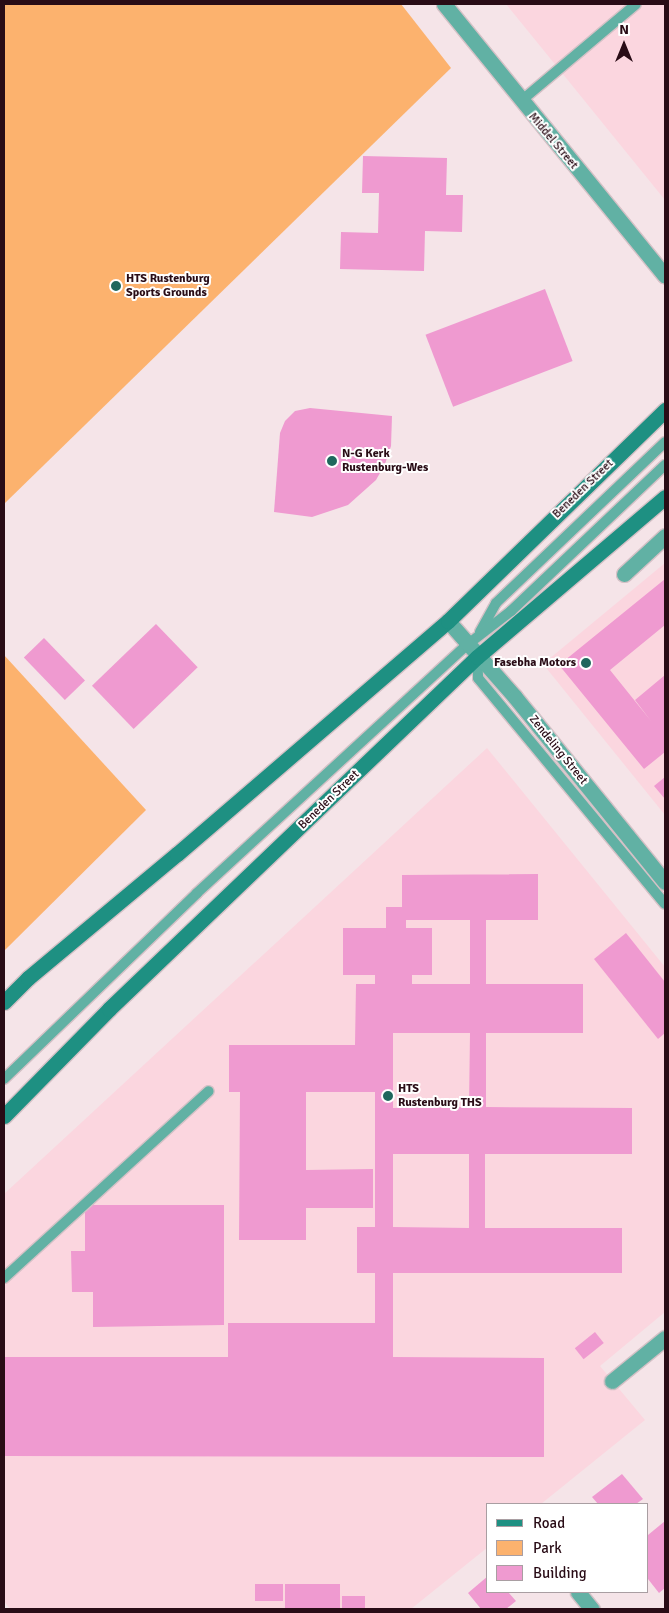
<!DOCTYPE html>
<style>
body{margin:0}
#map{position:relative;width:669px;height:1613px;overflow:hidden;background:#f5e4e8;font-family:Signika,sans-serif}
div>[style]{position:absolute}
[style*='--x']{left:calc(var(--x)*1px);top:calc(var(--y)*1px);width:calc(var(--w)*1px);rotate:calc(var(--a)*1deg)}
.built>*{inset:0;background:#fbd6df}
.green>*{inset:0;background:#fcb26e}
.building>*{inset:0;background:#ef9ad0;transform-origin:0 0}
.roads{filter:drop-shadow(1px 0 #d4c1c6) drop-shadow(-1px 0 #d4c1c6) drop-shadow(0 1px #d4c1c6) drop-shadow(0 -1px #d4c1c6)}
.lane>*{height:10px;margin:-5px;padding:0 5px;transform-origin:5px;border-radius:5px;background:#61b1a4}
.street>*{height:15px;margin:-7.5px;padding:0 7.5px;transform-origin:7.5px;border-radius:7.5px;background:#61b1a4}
.secondary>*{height:15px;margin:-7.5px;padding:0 7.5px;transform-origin:7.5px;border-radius:7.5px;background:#1e9082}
.dots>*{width:14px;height:14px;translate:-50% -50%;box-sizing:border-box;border:2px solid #fff;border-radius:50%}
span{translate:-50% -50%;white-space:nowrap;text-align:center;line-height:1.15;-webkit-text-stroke:4px #fff;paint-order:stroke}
.street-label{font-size:12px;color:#290c16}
.poi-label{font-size:12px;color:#290c16;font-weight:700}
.left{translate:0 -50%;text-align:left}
.right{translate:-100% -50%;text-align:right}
.frame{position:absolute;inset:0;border:5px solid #290c16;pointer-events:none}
.legend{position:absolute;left:486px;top:1503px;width:162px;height:90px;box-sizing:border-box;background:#fff;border:1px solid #a99ea2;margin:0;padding:6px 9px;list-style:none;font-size:15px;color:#290c16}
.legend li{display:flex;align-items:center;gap:10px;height:25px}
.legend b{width:25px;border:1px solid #a99ea2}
.north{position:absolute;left:599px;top:20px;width:50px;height:50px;-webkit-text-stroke:4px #fff;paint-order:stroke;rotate:0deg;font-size:14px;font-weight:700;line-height:20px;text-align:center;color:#290c16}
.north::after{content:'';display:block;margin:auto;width:18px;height:22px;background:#290c16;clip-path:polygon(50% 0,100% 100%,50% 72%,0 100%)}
</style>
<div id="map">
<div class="built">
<i style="clip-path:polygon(506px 4px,665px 4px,665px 200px,558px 68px)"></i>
<i style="clip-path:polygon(665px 563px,665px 815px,543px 664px)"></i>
<i style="clip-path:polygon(487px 748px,665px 967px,665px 1312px,600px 1366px,645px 1420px,541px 1504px,488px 1504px,488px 1547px,411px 1609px,10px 1609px,4px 1601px,4px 1194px)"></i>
</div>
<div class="green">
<i style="clip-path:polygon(4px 4px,401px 4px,451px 68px,4px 504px)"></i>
<i style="clip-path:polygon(4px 655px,146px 810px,4px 951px)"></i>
</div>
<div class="building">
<i style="clip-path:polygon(363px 156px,447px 158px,446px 195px,463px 195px,462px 232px,425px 231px,424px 271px,340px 269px,341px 232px,378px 233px,379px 193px,362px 193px)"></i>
<i style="left:545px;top:289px;width:77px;height:128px;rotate:69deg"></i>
<i style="clip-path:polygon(310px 408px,392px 416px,391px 446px,385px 464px,376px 480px,348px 505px,312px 517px,274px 512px,280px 433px,285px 421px,295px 411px)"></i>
<i style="clip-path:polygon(665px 579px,665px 625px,610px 670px,651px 721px,635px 700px,665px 675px,665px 752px,644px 769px,559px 665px)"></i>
<i style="left:156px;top:624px;width:60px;height:89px;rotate:46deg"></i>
<i style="left:44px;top:638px;width:59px;height:28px;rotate:46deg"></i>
<i style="clip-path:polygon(665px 777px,665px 799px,654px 786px)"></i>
<i style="clip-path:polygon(evenodd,538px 874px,538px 920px,486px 920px,486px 984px,583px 984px,583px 1033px,486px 1033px,486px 1107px,632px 1108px,632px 1154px,485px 1154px,485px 1228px,622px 1228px,622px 1273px,393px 1273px,393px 1357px,544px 1358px,544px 1457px,4px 1456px,4px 1357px,228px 1357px,228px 1323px,375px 1323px,375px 1273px,357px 1273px,357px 1227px,375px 1227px,375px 1092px,306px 1092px,306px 1170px,373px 1169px,373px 1208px,306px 1208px,306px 1240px,239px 1240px,240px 1092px,229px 1092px,229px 1045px,355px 1045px,356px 984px,375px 984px,375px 975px,343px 975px,343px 928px,386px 928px,386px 907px,402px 907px,402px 875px,538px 874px,406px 920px,470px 920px,470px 984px,412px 984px,412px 975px,432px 975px,432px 928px,406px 928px,406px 920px,538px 874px,393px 1033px,470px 1033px,469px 1107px,393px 1108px,393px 1033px,538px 874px,393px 1154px,469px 1154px,469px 1228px,393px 1227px,393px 1154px)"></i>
<i style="clip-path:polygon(626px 933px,665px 982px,665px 1033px,658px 1039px,594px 959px)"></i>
<i style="clip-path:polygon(85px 1205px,224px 1205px,224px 1325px,93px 1327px,93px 1292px,72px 1292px,71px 1251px,85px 1251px)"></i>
<i style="left:595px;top:1332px;width:14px;height:26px;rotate:51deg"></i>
<i style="clip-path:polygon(622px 1474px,643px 1499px,636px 1504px,598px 1504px,592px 1497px)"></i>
<i style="clip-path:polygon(665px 1521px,665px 1588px,659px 1593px,648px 1579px,648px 1535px)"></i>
<i style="clip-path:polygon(488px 1576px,488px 1592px,508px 1592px,516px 1601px,506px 1609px,481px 1609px,468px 1593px)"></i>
<i style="left:255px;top:1584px;width:28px;height:17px"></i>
<i style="left:285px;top:1584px;width:55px;height:25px"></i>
<i style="left:342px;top:1596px;width:23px;height:13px"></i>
</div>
<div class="roads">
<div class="lane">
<i style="--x:521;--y:101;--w:150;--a:-40.1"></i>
<i style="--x:480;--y:632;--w:33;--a:-61"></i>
<i style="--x:496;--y:603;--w:233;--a:-43.6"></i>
<i style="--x:477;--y:656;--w:22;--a:87"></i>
<i style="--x:478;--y:678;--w:293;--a:50.4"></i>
<i style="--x:4;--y:1079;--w:268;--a:-43.9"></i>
<i style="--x:197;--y:893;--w:367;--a:-42.6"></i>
<i style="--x:467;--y:645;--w:56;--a:-37.7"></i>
<i style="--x:511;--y:611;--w:212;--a:-43.5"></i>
<i style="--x:4;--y:1278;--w:277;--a:-42.4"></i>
</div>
<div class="street">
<i style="--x:444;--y:4;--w:350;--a:50.9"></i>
<i style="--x:624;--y:574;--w:56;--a:-42.8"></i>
<i style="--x:448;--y:621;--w:101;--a:48.6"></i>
<i style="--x:515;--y:697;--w:238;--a:51"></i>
<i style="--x:612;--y:1381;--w:68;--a:-39.1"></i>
<i style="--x:578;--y:1592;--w:22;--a:51"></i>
</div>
<div class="secondary">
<i style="--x:4;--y:1002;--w:34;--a:-45"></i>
<i style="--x:28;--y:978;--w:194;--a:-39.8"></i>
<i style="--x:177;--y:854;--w:357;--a:-40.7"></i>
<i style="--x:448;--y:621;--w:303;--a:-44.2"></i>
<i style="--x:4;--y:1116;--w:150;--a:-45.5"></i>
<i style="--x:109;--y:1009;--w:509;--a:-43.73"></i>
<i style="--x:477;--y:657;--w:247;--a:-40.4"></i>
</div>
</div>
<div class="dots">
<i style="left:116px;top:286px;background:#1f675d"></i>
<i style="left:332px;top:461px;background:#1f675d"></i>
<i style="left:586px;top:663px;background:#1f675d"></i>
<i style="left:388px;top:1096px;background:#1f675d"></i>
</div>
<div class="street-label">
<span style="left:553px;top:141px;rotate:50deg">Middel Street</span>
<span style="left:583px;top:489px;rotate:-44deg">Beneden Street</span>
<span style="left:558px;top:750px;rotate:51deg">Zendeling Street</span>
<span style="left:329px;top:800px;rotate:-44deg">Beneden Street</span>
</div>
<div class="poi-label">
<span class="left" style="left:126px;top:286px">HTS Rustenburg<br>Sports Grounds</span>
<span class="left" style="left:342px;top:461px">N-G Kerk<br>Rustenburg-Wes</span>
<span class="right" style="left:576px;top:663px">Fasebha Motors</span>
<span class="left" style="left:398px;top:1096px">HTS<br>Rustenburg THS</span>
</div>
<div class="frame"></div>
<ul class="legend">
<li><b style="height:6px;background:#1e9082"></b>Road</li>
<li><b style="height:14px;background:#fcb26e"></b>Park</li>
<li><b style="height:14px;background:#ef9ad0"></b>Building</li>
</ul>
<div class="north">N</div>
</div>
